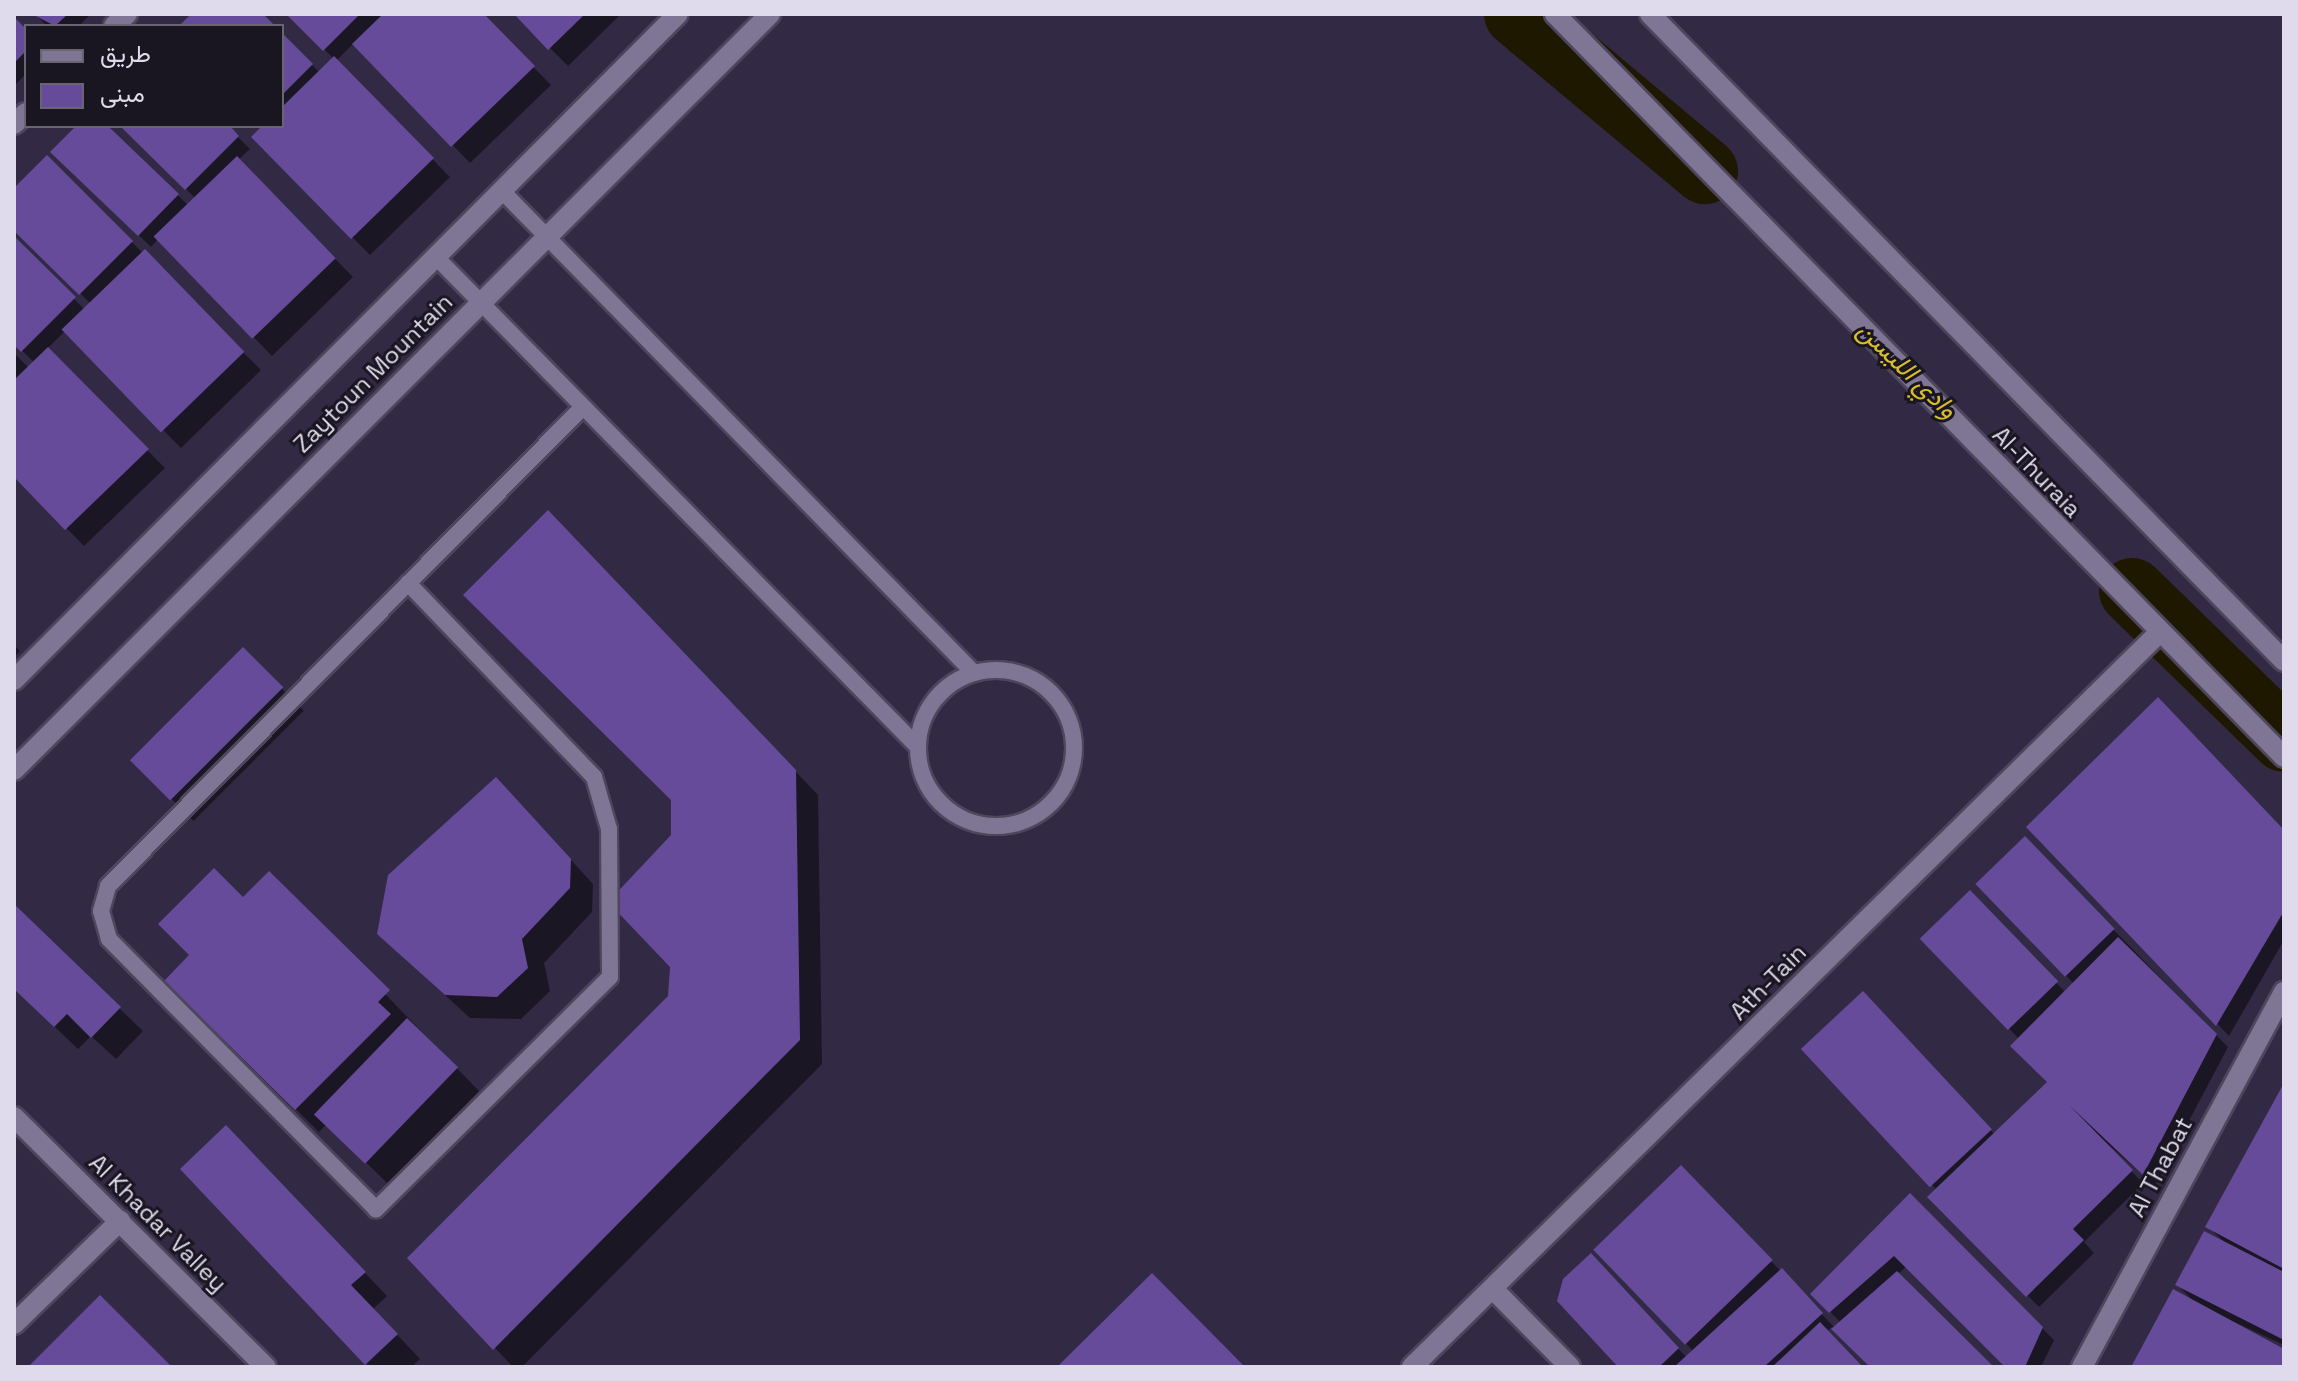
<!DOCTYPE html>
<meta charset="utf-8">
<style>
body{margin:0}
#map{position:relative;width:2298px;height:1381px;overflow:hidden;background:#322a44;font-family:"Space Grotesk",Vazirmatn,sans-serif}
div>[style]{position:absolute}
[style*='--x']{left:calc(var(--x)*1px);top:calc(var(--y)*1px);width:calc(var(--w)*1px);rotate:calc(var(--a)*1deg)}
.shadow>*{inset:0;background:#0007;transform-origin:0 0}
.river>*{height:66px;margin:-33px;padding:0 33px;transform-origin:33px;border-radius:33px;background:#1e1800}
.building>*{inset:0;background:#674b9b;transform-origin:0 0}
.roads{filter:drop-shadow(2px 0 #4d465c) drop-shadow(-2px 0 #4d465c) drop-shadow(0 2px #4d465c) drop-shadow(0 -2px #4d465c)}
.lane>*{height:16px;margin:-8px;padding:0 8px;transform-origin:8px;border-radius:8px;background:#7e7694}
.lane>.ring{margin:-8px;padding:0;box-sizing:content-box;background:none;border:16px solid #7e7694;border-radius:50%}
.street>*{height:20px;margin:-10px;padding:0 10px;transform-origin:10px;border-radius:10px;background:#7e7694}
span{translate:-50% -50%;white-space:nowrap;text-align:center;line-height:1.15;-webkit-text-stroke:6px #191521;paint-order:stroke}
.street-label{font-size:24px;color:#dfdbec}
.water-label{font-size:26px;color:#d8be29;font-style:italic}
.frame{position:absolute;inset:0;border:16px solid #dfdbec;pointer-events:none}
.legend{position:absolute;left:24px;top:24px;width:260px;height:104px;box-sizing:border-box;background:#191521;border:2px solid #686472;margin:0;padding:10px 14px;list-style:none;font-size:24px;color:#dfdbec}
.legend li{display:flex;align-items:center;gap:16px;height:40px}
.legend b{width:40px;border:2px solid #686472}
</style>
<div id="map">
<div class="shadow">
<i style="clip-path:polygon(35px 14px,91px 14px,79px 26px,47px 26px)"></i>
<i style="clip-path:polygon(289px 14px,481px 14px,551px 85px,470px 163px,354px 43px,336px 61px,450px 177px,370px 255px,253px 137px,265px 126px,282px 126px,282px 35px,320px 73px,334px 59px)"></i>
<i style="clip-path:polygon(516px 14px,621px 14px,568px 66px)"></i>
<i style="clip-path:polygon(14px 20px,26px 32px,26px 74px,14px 86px)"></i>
<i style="clip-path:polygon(79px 126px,105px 126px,189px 206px,196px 199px,123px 126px,227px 126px,250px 149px,238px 160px,353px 277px,272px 356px,158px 239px,151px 247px,53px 152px)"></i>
<i style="clip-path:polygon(47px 158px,261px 370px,181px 448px,65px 331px,47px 349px,165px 468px,84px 546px,14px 475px,14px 353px,29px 368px,37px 365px,14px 343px,14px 239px,85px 310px,91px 304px,14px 228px,14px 191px)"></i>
<i style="clip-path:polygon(571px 536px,818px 795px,822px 1064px,522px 1367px,513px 1367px,410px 1258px,670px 996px,673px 799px)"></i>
<i style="clip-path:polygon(14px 645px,20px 651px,14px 658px)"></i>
<i style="left:243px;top:650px;width:86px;height:156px;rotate:45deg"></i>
<i style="clip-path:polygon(519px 803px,593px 884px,592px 912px,544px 963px,550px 991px,521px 1019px,470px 1018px,403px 957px)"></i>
<i style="clip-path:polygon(2029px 827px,2284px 832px,2284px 940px,2229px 1036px)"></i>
<i style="clip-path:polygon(2025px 839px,2228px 1047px,2155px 1185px,2089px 1128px,2143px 1183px,2084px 1242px,2094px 1253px,2039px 1307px,1930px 1197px,1937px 1190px,1804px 1049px,1874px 1006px,1995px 1135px,2050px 1082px,2020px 1040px,1922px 938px,1970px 893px,2066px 993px,2074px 984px,1978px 884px)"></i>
<i style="clip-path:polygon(269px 874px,479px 1091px,389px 1185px,327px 1124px,319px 1132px,166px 981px)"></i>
<i style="clip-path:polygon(14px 908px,143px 1031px,116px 1059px,91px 1036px,78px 1049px,14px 988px)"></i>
<i style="clip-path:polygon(2284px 1087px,2284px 1345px,2206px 1309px,2284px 1351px,2284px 1367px,2133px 1367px,2194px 1302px,2178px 1285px,2225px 1243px,2208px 1226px)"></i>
<i style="clip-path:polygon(249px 1151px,387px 1296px,373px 1309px,420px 1359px,411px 1367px,370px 1367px,183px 1169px)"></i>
<i style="clip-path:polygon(1681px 1167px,1835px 1328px,1841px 1323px,1813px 1294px,1910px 1196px,2054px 1340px,2041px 1367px,2008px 1367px,1907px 1266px,1898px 1274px,1991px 1367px,1872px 1367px,1832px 1327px,1827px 1331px,1861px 1367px,1621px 1367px,1602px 1267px,1687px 1358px,1694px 1352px,1596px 1249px)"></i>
</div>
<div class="river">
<i style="--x:1517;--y:14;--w:245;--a:39.9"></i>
<i style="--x:2132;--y:591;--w:212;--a:44.2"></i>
</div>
<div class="building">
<i style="clip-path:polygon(32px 14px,68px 14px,55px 26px)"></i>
<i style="clip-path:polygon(191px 14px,263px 14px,275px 26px,179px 26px)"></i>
<i style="clip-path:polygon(286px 14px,360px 14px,323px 51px)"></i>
<i style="clip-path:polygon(383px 14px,484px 14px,535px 66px,451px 147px,352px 44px)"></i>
<i style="clip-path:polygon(514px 14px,585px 14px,548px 50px)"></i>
<i style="clip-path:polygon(14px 17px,26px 29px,26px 51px,14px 63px)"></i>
<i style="clip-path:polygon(282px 33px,313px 64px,282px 95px)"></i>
<i style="clip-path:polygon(334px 56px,434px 158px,351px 239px,251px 137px,262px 126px,282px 126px,282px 107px)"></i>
<i style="clip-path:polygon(76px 126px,108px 126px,179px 194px,138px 236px,50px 152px)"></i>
<i style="clip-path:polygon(120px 126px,230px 126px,239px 136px,185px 190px)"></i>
<i style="clip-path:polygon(47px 155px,133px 241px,79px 295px,14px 231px,14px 188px)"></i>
<i style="left:237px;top:156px;width:142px;height:116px;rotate:46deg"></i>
<i style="clip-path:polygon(14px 236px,76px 297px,21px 352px,14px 345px)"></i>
<i style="left:145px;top:249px;width:143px;height:116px;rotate:46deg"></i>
<i style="clip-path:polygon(48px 347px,149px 449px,65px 530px,14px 477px,14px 380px)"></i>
<i style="clip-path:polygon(548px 510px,796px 770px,800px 1040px,493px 1350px,407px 1258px,668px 996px,670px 967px,608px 902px,671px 835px,671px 800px,463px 595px)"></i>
<i style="left:243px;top:647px;width:57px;height:160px;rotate:45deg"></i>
<i style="clip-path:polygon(2158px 697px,2284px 830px,2284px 911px,2216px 1026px,2026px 827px)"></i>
<i style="clip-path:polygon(496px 777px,571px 859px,570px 888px,522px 939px,528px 968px,497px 997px,445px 995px,377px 934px,388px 875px)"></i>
<i style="left:2025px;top:836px;width:129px;height:69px;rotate:46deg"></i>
<i style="clip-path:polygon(214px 868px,243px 897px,269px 871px,390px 990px,378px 1002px,391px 1014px,295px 1110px,164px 981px,189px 955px,158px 924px)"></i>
<i style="left:1970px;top:890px;width:127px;height:70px;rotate:46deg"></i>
<i style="clip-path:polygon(14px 904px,121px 1007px,91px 1038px,67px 1014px,54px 1027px,14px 989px)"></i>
<i style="clip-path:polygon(2118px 937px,2217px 1034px,2143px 1175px,2069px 1105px,2133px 1170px,2073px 1229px,2084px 1240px,2026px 1297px,1927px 1197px,2047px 1082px,2010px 1046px)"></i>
<i style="left:1863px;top:991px;width:189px;height:85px;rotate:47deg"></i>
<i style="left:407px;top:1018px;width:71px;height:134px;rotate:44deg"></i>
<i style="clip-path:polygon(2284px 1083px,2284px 1269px,2205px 1227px)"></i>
<i style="clip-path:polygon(226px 1125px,366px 1272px,351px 1285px,398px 1334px,365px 1365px,180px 1169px)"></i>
<i style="left:1681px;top:1165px;width:132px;height:122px;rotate:46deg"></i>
<i style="clip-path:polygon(1910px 1193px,2043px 1327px,2025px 1367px,2005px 1367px,1894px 1256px,1829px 1313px,1810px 1294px)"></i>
<i style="clip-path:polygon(2204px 1231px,2284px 1272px,2284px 1340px,2175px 1285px)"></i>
<i style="clip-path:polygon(1591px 1253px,1679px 1348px,1659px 1367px,1618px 1367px,1557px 1301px,1563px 1279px)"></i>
<i style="clip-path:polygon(1782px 1268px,1823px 1313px,1764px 1367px,1674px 1367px)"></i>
<i style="clip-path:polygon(1897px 1271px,1994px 1367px,1870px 1367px,1831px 1329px)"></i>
<i style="clip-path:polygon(1152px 1273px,1245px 1367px,1057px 1367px)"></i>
<i style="clip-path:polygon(2173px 1289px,2284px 1349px,2282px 1367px,2131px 1367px)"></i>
<i style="clip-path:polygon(100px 1295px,172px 1367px,28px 1367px)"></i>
<i style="clip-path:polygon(1820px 1322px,1861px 1365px,1772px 1367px)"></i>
</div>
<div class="roads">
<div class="lane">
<i style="--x:503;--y:192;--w:673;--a:45.6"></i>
<i style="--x:436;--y:257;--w:686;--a:45.47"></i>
<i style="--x:408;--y:583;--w:269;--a:46.2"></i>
<i style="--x:594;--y:777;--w:54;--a:73.9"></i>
<i style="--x:609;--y:829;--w:148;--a:89.6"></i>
<i style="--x:610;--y:977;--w:330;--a:135.2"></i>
<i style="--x:376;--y:1209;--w:380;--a:-134.7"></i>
<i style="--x:109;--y:939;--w:29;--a:-106"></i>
<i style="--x:101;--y:911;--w:26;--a:-74"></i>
<i style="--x:108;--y:886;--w:673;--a:-45.24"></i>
<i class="ring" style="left:918px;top:670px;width:140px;height:140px"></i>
</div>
<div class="street">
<i style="--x:1555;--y:14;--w:1041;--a:45.54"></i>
<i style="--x:1650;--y:14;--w:906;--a:45.58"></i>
<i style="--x:114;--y:26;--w:18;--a:-43"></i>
<i style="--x:14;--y:124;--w:16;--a:-43"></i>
<i style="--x:14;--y:680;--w:940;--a:-45.09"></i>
<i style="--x:14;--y:770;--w:1069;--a:-45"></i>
<i style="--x:14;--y:1117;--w:355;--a:44.8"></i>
<i style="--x:1493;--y:1289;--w:110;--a:45.4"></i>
<i style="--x:14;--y:1324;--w:148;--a:-44.2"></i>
<i style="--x:1412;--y:1367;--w:1047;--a:-44.5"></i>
<i style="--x:2082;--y:1367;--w:426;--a:-61.7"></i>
</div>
</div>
<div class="street-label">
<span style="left:373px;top:373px;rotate:-45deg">Zaytoun Mountain</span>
<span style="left:2037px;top:472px;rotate:46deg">Al-Thuraia</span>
<span style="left:1768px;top:982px;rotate:-45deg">Ath-Tain</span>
<span style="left:2160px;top:1167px;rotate:-62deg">Al Thabat</span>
<span style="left:158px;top:1223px;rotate:45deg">Al Khadar Valley</span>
</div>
<div class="water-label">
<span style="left:1907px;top:370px;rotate:44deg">وادي الليسن</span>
</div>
<div class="frame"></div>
<ul class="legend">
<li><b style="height:10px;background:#7e7694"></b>طريق</li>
<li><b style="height:22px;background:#674b9b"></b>مبنى</li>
</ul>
</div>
